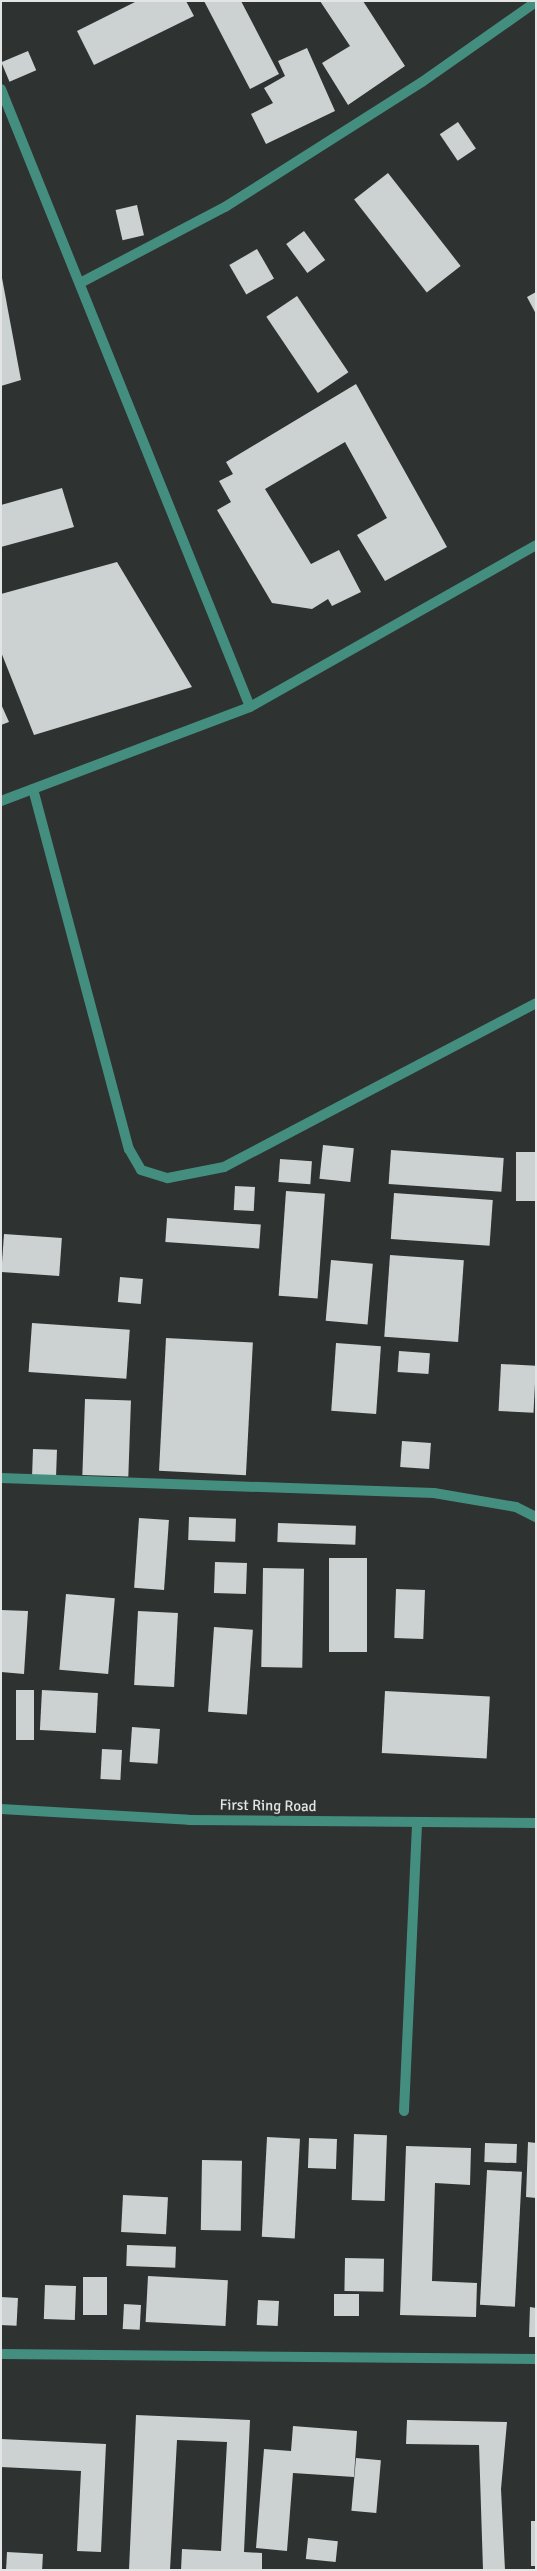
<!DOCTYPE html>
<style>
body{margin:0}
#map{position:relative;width:537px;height:2571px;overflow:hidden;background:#2e3231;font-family:Signika,sans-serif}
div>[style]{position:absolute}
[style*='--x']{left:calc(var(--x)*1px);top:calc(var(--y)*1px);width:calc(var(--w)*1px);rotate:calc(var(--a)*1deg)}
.building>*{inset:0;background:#ccd2d1;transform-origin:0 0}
.minor>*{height:10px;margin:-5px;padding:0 5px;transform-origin:5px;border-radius:5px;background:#448e7f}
.tertiary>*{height:10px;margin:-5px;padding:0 5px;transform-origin:5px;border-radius:5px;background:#448e7f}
span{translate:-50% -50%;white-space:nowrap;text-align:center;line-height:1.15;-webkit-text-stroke:5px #2e3231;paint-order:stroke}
.street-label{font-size:15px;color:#e2e5e4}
.frame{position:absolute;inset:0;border:2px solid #e2e5e4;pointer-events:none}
</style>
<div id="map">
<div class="building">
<i style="clip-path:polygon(137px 1px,186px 1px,194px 16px,94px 65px,77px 31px)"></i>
<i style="clip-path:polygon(204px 1px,241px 1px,279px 74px,250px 89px)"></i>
<i style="clip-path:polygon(320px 1px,363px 1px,405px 66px,348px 105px,322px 63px,350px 46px)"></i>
<i style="clip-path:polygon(307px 48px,335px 111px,266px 144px,251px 114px,273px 103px,264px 88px,285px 76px,278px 61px)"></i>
<i style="left:28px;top:51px;width:21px;height:29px;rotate:67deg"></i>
<i style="left:458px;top:122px;width:32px;height:22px;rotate:56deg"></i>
<i style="left:388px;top:173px;width:118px;height:43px;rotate:52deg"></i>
<i style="left:137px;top:205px;width:31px;height:22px;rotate:77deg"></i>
<i style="left:304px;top:231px;width:36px;height:22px;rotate:54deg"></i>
<i style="left:257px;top:249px;width:34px;height:32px;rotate:60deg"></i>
<i style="clip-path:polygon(2px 278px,21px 380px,1px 386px,1px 279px)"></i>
<i style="clip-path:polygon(536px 292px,536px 314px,527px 297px)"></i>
<i style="left:297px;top:296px;width:92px;height:37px;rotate:56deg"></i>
<i style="clip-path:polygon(356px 384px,447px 547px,385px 581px,357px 535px,387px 518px,345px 442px,265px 489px,311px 564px,339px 550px,361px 592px,332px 606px,328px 599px,312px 609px,272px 603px,217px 510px,231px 502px,219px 481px,233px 474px,226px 462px)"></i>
<i style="clip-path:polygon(62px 488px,74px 527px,1px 547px,1px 505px)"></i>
<i style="clip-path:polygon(117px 562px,192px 687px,34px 735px,1px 652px,1px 594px)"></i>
<i style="clip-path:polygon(1px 704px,9px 722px,1px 725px)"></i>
<i style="left:323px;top:1145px;width:31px;height:34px;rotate:6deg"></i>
<i style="left:391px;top:1150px;width:113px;height:34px;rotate:4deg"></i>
<i style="left:516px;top:1152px;width:20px;height:49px"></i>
<i style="left:280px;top:1159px;width:32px;height:23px;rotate:4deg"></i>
<i style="left:235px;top:1186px;width:20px;height:24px;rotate:3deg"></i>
<i style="left:286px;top:1191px;width:39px;height:105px;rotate:4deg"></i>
<i style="left:394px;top:1193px;width:99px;height:46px;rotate:4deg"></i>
<i style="left:167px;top:1218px;width:94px;height:24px;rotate:4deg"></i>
<i style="left:4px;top:1234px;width:58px;height:38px;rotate:4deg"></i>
<i style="left:390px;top:1255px;width:74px;height:82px;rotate:4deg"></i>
<i style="left:331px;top:1260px;width:42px;height:61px;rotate:5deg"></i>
<i style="left:120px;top:1277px;width:23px;height:25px;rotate:5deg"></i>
<i style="left:32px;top:1323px;width:98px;height:49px;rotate:4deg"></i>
<i style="left:166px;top:1338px;width:87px;height:133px;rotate:3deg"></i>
<i style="left:336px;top:1343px;width:45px;height:68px;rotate:4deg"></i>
<i style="left:399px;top:1351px;width:31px;height:21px;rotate:4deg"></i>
<i style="left:501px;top:1364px;width:35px;height:47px;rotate:3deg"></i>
<i style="left:85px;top:1399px;width:46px;height:76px;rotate:2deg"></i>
<i style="left:402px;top:1441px;width:29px;height:26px;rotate:4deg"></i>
<i style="left:33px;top:1449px;width:24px;height:27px;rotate:2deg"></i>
<i style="left:189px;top:1517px;width:47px;height:23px;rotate:2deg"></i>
<i style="left:139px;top:1518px;width:30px;height:70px;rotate:4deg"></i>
<i style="left:278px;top:1523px;width:78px;height:19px;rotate:2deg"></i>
<i style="left:329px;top:1558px;width:38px;height:94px"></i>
<i style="left:215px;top:1562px;width:32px;height:31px;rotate:2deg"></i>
<i style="left:263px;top:1568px;width:41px;height:99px;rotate:1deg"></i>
<i style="left:396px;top:1589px;width:29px;height:49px;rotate:2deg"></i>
<i style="left:66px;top:1594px;width:49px;height:76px;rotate:5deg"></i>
<i style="clip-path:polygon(1px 1610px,28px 1611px,24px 1674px,1px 1672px)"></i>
<i style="left:138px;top:1611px;width:40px;height:74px;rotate:3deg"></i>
<i style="left:214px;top:1627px;width:39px;height:85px;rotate:4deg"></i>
<i style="left:16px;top:1690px;width:18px;height:50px"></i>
<i style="left:42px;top:1690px;width:56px;height:40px;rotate:3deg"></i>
<i style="left:385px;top:1691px;width:105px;height:62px;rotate:3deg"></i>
<i style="left:132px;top:1727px;width:28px;height:35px;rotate:4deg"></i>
<i style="left:102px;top:1749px;width:20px;height:30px;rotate:3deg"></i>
<i style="left:354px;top:2134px;width:33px;height:66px;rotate:2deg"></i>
<i style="left:267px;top:2137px;width:33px;height:100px;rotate:3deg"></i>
<i style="left:309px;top:2138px;width:28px;height:30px;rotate:2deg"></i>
<i style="clip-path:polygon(528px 2142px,536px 2143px,536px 2198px,526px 2197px)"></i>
<i style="left:485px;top:2143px;width:32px;height:19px;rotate:2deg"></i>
<i style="clip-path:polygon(406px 2146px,471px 2148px,470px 2185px,435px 2183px,432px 2281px,477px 2283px,476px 2317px,400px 2315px)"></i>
<i style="left:202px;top:2160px;width:40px;height:70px;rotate:1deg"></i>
<i style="left:487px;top:2170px;width:35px;height:135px;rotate:3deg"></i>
<i style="left:123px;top:2195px;width:45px;height:37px;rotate:3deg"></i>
<i style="left:127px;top:2245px;width:49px;height:21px;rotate:2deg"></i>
<i style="left:345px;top:2258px;width:39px;height:33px;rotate:1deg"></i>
<i style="left:148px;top:2276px;width:80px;height:46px;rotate:3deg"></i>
<i style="left:83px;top:2277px;width:24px;height:38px"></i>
<i style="left:45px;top:2285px;width:31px;height:34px;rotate:2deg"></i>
<i style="left:334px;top:2294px;width:25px;height:22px"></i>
<i style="left:1px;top:2297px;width:17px;height:28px;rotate:3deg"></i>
<i style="left:258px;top:2300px;width:21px;height:25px;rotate:3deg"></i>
<i style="left:124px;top:2304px;width:17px;height:25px;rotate:3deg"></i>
<i style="clip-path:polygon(530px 2307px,536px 2308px,536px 2337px,529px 2337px)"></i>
<i style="clip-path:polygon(136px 2415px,250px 2420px,244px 2552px,262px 2553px,262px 2570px,181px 2570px,182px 2549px,221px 2551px,227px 2442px,177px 2440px,170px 2570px,129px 2570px)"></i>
<i style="clip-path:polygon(407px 2420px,507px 2422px,501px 2489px,505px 2570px,483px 2570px,479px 2445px,406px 2444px)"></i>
<i style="clip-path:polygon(293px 2426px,357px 2431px,354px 2477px,293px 2473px,287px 2551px,256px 2548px,264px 2449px,291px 2451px)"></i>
<i style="clip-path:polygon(1px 2439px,106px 2444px,101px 2552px,77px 2551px,81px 2471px,1px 2467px)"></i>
<i style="left:356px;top:2458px;width:25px;height:53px;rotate:5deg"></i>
<i style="left:531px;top:2521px;width:5px;height:45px"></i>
<i style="left:308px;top:2538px;width:30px;height:21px;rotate:6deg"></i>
<i style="left:7px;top:2552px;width:36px;height:18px;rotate:3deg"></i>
</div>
<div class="minor">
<i style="--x:1;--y:89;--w:666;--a:68.05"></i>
<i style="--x:82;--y:282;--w:161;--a:-27.7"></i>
<i style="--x:225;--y:207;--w:233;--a:-32.4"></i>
<i style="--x:422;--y:82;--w:139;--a:-35.1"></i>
<i style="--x:33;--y:789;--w:373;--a:75.1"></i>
<i style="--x:129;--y:1149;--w:24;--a:60"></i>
<i style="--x:141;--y:1170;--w:28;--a:17"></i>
<i style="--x:168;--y:1178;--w:57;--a:-11.1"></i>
<i style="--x:224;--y:1167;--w:352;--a:-27.7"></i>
<i style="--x:1;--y:801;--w:266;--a:-20.7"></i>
<i style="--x:250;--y:707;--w:329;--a:-29.5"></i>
<i style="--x:1;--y:1478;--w:433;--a:2"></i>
<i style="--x:434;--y:1493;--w:83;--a:9.7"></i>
<i style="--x:516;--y:1507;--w:22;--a:27"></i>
<i style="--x:404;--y:2111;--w:289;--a:-87.4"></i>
<i style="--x:1;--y:2354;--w:535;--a:0.54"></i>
</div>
<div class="tertiary">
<i style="--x:1;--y:1809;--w:188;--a:3.3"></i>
<i style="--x:189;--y:1820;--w:347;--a:0.5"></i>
</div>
<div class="street-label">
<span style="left:268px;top:1806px;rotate:1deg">First Ring Road</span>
</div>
<div class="frame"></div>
</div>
